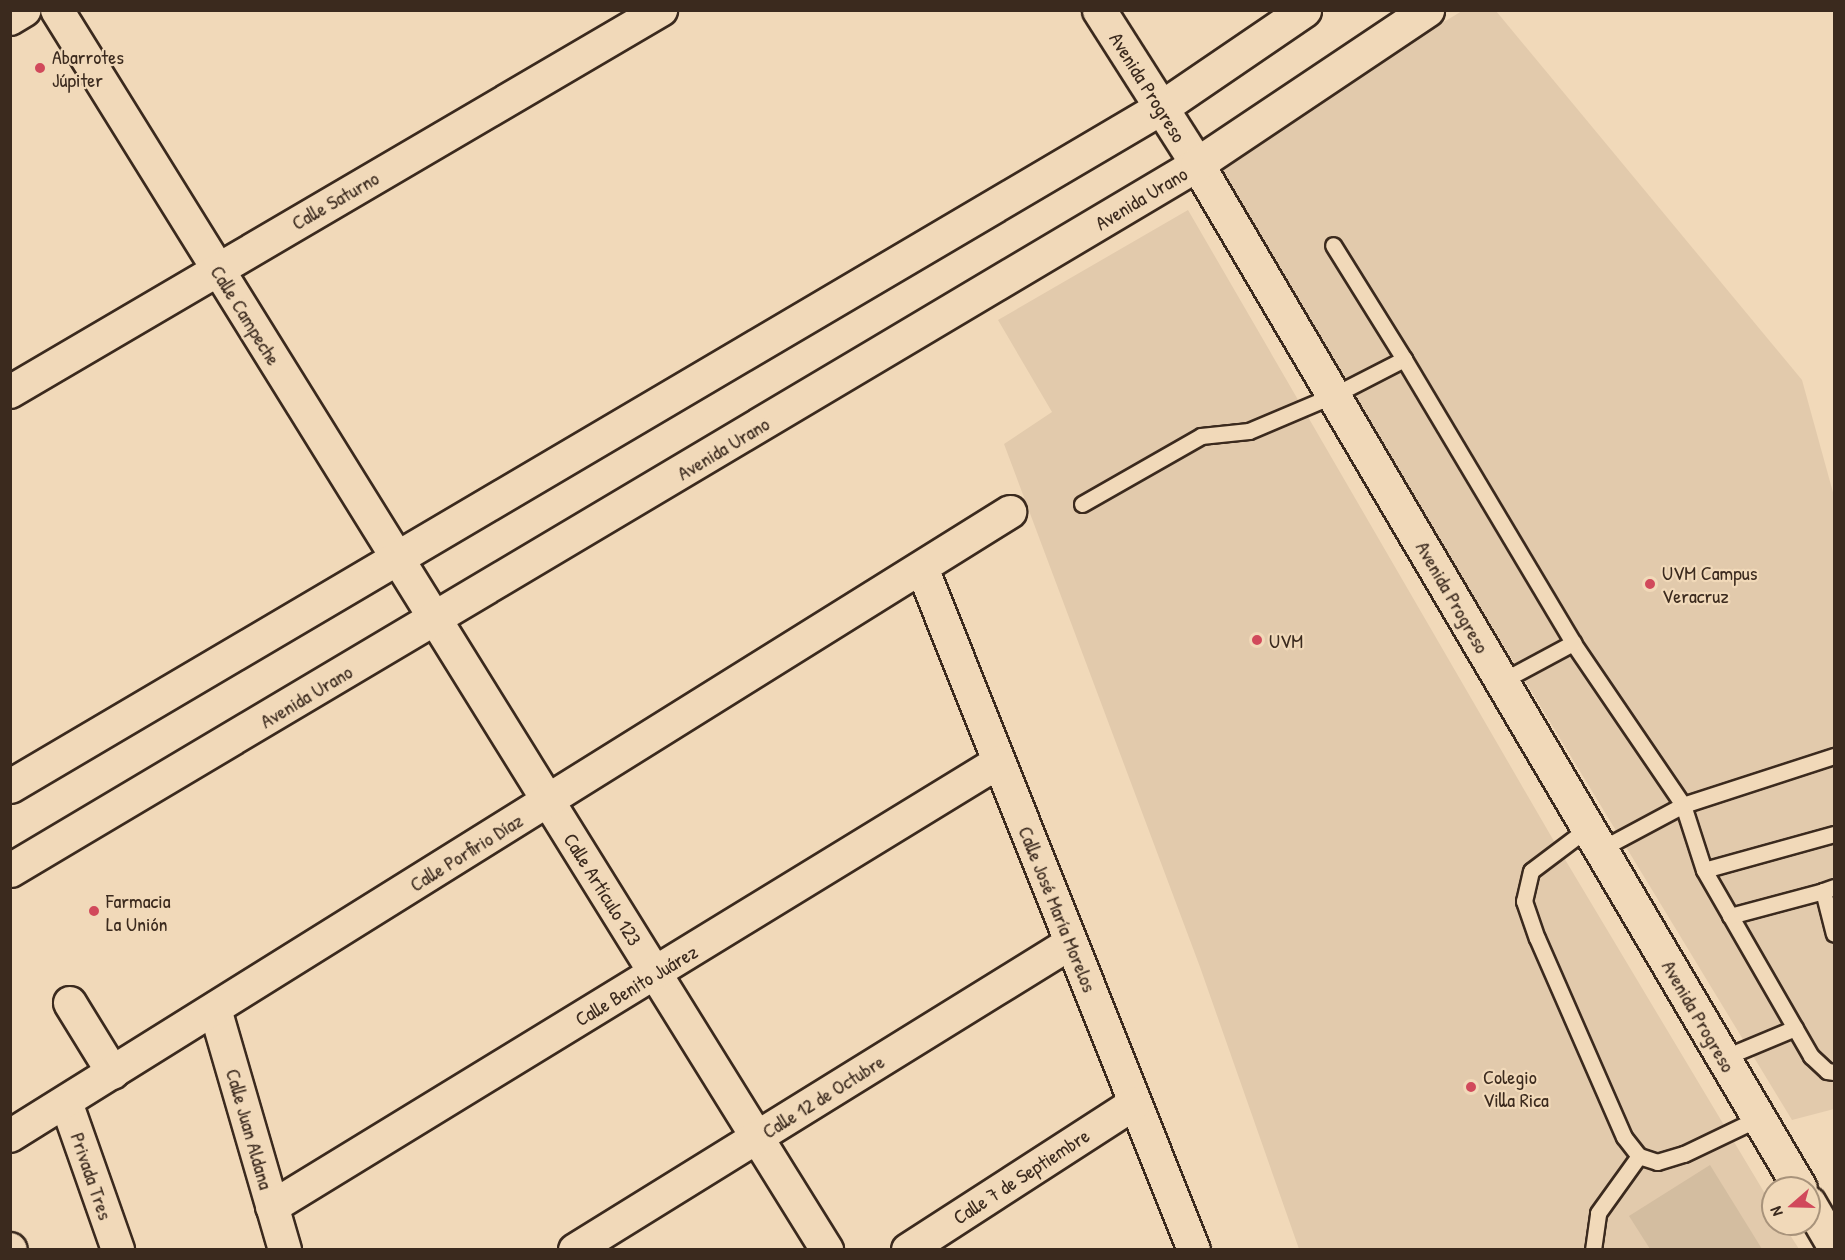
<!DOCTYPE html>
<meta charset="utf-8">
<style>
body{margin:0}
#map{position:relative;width:1845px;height:1260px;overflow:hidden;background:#f1d9b9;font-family:"Patrick Hand",sans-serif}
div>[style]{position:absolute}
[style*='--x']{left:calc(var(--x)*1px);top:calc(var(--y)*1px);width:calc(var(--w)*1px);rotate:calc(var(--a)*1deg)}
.built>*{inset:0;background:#e2caac}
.green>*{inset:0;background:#d3bda0}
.roads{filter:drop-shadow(2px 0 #3b2a1e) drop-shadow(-2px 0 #3b2a1e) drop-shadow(0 2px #3b2a1e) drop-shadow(0 -2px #3b2a1e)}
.lane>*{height:15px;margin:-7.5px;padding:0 7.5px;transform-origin:7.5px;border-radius:7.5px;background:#f1d9b9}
.street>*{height:32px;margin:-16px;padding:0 16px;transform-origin:16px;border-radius:16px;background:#f1d9b9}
.secondary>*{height:33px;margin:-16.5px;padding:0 16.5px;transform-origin:16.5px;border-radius:16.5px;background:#f1d9b9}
.dots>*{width:16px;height:16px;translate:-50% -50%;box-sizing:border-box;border:3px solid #f1d9b9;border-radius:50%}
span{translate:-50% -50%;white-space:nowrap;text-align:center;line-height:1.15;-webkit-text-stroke:4.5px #f1d9b9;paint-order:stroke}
.poi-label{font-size:20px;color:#3b2a1e}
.left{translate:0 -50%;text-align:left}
.street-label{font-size:20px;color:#3b2a1e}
.frame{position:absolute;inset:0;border:12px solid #3b2a1e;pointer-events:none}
.north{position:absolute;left:1761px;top:1176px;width:60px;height:60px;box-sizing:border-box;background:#f1d9b9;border:2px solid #a8937b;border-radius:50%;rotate:250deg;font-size:16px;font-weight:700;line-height:24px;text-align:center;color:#3b2a1e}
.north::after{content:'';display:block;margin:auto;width:21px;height:27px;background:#d1495b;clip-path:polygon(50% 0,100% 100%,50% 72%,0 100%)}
</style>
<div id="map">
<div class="built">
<i style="clip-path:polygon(1462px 11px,1496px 11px,1802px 380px,1834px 496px,1834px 1109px,1792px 1120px,1210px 163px)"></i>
<i style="clip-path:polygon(1188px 210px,1551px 836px,1773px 1207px,1773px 1224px,1783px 1224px,1799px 1249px,1299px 1249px,1200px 967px,1004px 444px,1052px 412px,998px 320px)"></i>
</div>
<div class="green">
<i style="clip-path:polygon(1710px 1165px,1762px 1249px,1650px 1249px,1629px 1216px)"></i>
</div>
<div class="roads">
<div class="lane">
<i style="--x:1404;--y:359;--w:330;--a:59.2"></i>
<i style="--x:1573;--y:643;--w:196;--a:55.8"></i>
<i style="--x:1683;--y:805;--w:68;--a:72.1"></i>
<i style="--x:1704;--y:870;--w:215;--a:60.1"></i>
<i style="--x:1811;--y:1056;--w:22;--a:43"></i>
<i style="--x:1827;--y:1071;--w:7;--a:8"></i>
<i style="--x:1082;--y:504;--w:137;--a:-29.7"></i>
<i style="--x:1201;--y:436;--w:48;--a:-5.9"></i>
<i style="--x:1249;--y:431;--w:92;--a:-23"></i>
<i style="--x:1334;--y:395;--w:79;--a:-27.2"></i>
<i style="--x:1404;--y:359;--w:134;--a:-121.9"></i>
<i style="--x:1502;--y:681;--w:81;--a:-28.2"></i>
<i style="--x:1588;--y:828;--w:71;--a:143"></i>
<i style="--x:1531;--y:871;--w:31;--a:103"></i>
<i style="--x:1524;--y:901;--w:39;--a:71"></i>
<i style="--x:1537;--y:938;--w:217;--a:66.4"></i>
<i style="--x:1624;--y:1137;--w:24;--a:52"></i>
<i style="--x:1639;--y:1156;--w:19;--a:18"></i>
<i style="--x:1657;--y:1162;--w:28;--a:-17"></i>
<i style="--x:1684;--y:1154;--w:83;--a:-25.6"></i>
<i style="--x:1601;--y:849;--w:93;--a:-28.2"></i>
<i style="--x:1683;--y:805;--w:159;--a:-18"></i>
<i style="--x:1704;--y:870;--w:135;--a:-15.5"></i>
<i style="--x:1834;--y:887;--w:12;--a:160"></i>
<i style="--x:1823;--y:891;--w:44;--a:75.7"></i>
<i style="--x:1730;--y:916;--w:96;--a:-15"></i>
<i style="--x:1723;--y:1058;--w:78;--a:-22.6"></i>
<i style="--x:1593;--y:1250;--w:37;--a:-82"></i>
<i style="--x:1598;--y:1213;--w:70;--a:-54.3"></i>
</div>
<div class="street">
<i style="--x:57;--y:10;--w:1460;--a:58.16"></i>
<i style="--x:10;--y:19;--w:17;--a:-31"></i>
<i style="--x:10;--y:392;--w:755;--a:-30.4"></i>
<i style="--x:922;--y:568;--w:734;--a:68.26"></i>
<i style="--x:70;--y:1003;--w:82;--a:58.4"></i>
<i style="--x:215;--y:1009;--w:251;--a:73.8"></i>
<i style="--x:66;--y:1102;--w:157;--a:70.6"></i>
<i style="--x:10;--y:1136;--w:1179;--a:-31.96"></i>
<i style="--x:272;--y:1207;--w:852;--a:-31.47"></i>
<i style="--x:10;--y:1249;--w:1;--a:45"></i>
<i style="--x:575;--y:1250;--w:583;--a:-31.76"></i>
<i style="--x:908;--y:1250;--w:270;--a:-32.9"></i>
</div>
<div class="secondary">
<i style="--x:1099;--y:10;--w:183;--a:57.5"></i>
<i style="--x:1197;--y:164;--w:1188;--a:59.51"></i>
<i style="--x:10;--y:786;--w:1337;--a:-30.52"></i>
<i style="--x:1162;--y:107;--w:172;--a:-34.3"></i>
<i style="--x:10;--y:870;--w:1381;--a:-30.74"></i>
<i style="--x:1197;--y:164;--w:277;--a:-33.8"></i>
<i style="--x:1809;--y:1203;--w:50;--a:59.8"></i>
</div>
</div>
<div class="dots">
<i style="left:40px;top:68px;background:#d1495b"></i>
<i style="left:1650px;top:584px;background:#d1495b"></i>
<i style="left:1257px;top:640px;background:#d1495b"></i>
<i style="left:94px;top:911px;background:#d1495b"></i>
<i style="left:1471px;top:1087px;background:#d1495b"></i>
</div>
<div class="poi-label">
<span class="left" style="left:52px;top:68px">Abarrotes<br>Júpiter</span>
<span class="left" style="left:1662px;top:584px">UVM Campus<br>Veracruz</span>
<span class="left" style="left:1269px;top:640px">UVM</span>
<span class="left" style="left:106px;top:912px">Farmacia<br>La Unión</span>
<span class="left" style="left:1483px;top:1088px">Colegio<br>Villa Rica</span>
</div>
<div class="street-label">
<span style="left:1148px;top:87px;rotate:58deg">Avenida Progreso</span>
<span style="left:1141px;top:198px;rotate:-31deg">Avenida Urano</span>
<span style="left:335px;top:200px;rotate:-30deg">Calle Saturno</span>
<span style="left:246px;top:315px;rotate:58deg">Calle Campeche</span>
<span style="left:723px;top:448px;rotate:-31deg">Avenida Urano</span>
<span style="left:1453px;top:597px;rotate:60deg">Avenida Progreso</span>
<span style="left:306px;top:696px;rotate:-31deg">Avenida Urano</span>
<span style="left:466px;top:852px;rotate:-32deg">Calle Porfirio Díaz</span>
<span style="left:603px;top:889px;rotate:58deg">Calle Artículo 123</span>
<span style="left:1058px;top:909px;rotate:68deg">Calle José María Morelos</span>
<span style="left:636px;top:985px;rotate:-31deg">Calle Benito Juárez</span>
<span style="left:1699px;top:1016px;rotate:60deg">Avenida Progreso</span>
<span style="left:823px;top:1096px;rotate:-32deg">Calle 12 de Octubre</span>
<span style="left:250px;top:1129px;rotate:74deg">Calle Juan Aldana</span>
<span style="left:92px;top:1176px;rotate:71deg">Privada Tres</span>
<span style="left:1021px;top:1176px;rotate:-33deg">Calle 7 de Septiembre</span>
</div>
<div class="frame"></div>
<div class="north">N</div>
</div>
